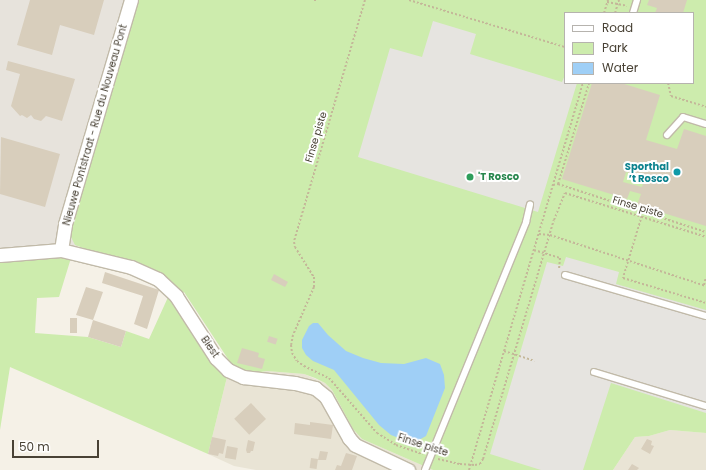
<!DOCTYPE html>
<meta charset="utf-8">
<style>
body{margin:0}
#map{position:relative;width:706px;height:470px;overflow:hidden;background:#f5f1e7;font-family:Poppins,sans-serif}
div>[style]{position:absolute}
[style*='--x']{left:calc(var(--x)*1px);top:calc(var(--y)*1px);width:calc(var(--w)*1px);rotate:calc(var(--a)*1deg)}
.residential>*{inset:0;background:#e9e4d5}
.industrial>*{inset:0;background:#e7e3dc}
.green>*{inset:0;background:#cdecad}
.parking>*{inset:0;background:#e6e4e0}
.water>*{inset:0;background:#9fcff6}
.building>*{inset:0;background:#d8cebc;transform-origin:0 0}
.path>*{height:2px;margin-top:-1px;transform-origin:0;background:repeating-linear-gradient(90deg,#c4b799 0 2px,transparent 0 4px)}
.roads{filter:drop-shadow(1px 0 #c1baa9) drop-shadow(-1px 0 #c1baa9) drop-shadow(0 1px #c1baa9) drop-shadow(0 -1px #c1baa9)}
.service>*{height:6px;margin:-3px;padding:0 3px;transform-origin:3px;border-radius:3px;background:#fff}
.minor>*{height:13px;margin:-6.5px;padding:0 6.5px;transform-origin:6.5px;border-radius:6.5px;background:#fff}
.dots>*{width:11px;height:11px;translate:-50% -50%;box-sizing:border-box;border:2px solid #fff;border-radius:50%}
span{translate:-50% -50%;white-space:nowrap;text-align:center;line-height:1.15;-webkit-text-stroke:4px #fff;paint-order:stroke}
.street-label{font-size:10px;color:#494235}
.culture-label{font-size:10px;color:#0d838f;font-weight:700}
.right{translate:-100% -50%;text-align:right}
.leisure-label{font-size:10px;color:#27864d;font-weight:700}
.left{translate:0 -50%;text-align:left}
.legend{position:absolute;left:564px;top:12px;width:130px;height:72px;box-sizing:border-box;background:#fff;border:1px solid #b6b3ae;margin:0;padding:5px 7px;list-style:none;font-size:12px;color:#494235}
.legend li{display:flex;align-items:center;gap:8px;height:20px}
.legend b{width:20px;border:1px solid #b6b3ae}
.scale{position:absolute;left:12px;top:440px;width:87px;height:18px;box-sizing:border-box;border:2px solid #494235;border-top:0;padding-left:5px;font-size:12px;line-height:14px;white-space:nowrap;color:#494235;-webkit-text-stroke:3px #fff;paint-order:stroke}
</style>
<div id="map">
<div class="residential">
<i style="clip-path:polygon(267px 371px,304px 374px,325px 383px,332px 390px,353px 429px,362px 439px,433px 470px,256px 470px,234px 466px,208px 454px,227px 377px)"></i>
<i style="clip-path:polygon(670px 430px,706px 433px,706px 470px,613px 470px,635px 437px,649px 436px)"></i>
</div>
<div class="industrial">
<i style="clip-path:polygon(0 0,143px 0,81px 239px,76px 248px,0 250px)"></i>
</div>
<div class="green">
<i style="clip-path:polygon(evenodd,138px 0,706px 0,706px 433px,670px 430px,649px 436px,635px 437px,613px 470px,433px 470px,362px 439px,353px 429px,332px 390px,325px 383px,315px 378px,304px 374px,267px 371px,255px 373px,237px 369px,230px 362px,184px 292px,179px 294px,102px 255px,75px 245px,70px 235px,138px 0,565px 13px,693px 13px,693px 83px,565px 83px,565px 13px)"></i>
<i style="clip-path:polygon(53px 254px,71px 258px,59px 297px,37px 298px,35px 333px,88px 337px,121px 347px,126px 331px,149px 339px,169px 295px,227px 377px,208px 454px,10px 367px,0 430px,0 260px)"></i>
</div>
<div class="parking">
<i style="clip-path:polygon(433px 21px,476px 34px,470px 54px,562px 82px,565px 75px,565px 83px,577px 83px,538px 212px,358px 157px,390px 48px,422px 57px)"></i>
<i style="clip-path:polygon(566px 257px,619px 272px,616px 284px,706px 310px,706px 413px,611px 383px,583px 470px,541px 470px,490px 454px,547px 262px,563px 266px)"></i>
</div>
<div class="water">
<i style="clip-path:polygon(313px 323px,318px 323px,328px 335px,346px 351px,363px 358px,381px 363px,404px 364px,426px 358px,440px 364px,444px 375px,445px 388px,426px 436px,417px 441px,409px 442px,391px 435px,379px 425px,334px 370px,313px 361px,306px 355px,302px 348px,302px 340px,309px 326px)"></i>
</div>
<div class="building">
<i style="clip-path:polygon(30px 0,104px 0,94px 35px,60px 25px,52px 55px,17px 45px)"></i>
<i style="clip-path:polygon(649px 0,687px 0,683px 13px,655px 13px,657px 8px,647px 5px)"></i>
<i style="clip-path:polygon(8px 61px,75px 79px,62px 121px,46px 116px,41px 121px,34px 119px,31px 115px,27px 118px,22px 115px,20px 116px,11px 106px,20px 74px,6px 70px)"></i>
<i style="clip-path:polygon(evenodd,592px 83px,621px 83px,660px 95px,646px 140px,677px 149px,684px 129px,706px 136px,706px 226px,637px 205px,641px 194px,630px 191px,627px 199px,562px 179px,592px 83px,626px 172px,645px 177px,642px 187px,623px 182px,626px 172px)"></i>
<i style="clip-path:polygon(1px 137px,60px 154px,45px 207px,0 194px)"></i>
<i style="clip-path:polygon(105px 272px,159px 290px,147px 329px,134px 324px,143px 296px,102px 283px)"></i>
<i style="clip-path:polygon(274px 274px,288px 282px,285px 287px,271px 280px)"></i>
<i style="clip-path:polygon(86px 287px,103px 292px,93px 320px,126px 331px,121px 347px,88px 337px,93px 320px,76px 315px)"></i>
<i style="left:70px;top:318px;width:7px;height:15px"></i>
<i style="left:269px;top:336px;width:9px;height:6px;rotate:18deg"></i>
<i style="clip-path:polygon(242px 348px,259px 353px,258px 357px,265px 359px,262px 369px,237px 363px)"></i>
<i style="left:251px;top:403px;width:22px;height:23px;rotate:47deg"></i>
<i style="clip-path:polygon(310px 422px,333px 425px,331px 439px,294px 434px,295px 423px,310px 425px)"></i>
<i style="clip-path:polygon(212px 437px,226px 440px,223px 454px,219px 453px,218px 456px,208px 454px)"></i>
<i style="clip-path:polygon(647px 439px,652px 441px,651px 445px,654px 446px,650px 454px,641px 449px)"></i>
<i style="clip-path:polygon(248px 440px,255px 442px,253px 451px,251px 451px,250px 453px,247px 453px,246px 450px)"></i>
<i style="left:227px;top:446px;width:11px;height:12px;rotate:10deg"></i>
<i style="clip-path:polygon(320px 451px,328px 452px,326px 460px,318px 460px)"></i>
<i style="clip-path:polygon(346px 453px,357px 456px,352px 470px,335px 470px,337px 465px,341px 466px)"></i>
<i style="left:311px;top:458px;width:7px;height:10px;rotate:8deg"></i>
<i style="clip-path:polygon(632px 464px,639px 468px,637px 470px,628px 470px)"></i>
</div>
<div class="path">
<i style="--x:314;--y:0;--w:2;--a:0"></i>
<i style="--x:365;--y:0;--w:252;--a:106.4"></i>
<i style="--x:294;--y:242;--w:5;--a:79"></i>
<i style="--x:295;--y:247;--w:36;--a:58"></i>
<i style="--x:314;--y:277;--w:10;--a:90"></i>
<i style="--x:314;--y:287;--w:52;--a:113.6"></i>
<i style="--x:293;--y:335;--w:10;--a:101"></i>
<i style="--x:291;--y:345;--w:8;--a:83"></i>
<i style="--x:292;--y:353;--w:9;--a:58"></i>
<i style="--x:297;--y:361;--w:9;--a:36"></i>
<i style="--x:304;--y:366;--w:28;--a:26"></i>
<i style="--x:329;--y:378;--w:73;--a:48.9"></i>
<i style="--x:377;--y:433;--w:22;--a:32"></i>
<i style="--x:396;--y:445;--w:28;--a:19"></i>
<i style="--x:409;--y:0;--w:163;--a:16.8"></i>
<i style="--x:607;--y:2;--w:20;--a:11"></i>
<i style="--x:604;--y:13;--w:14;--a:-73"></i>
<i style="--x:615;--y:13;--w:14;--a:-73"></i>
<i style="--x:668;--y:83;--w:13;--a:77"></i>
<i style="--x:671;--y:96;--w:37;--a:17"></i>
<i style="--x:558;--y:184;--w:106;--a:-72.9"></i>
<i style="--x:553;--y:185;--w:5;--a:-11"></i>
<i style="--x:558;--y:184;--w:156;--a:18"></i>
<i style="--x:643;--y:212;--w:69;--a:106.9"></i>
<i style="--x:623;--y:278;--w:87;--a:16.8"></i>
<i style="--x:539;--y:234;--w:11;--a:5"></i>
<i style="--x:550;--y:235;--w:164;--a:18.1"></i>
<i style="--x:534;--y:250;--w:27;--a:17"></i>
<i style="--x:560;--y:258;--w:11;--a:95"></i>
<i style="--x:704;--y:285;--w:8;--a:-76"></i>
<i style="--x:504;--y:351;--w:32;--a:18"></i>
<i style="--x:438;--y:459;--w:23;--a:13"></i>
<i style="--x:460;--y:464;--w:15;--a:4"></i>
<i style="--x:475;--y:465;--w:5;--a:-11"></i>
<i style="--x:480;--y:464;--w:6;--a:-59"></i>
<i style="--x:483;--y:459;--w:249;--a:-73.5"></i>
<i style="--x:554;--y:220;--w:29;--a:-68"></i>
<i style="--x:565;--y:193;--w:148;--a:17.3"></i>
<i style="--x:469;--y:470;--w:403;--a:-73.6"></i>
</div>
<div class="roads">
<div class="service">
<i style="--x:633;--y:13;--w:14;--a:-73"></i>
<i style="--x:667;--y:135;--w:24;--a:-48"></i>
<i style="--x:683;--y:117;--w:24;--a:17"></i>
<i style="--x:565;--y:275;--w:147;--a:16.2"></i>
<i style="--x:594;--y:372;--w:117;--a:16.9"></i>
<i style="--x:425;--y:470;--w:268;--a:-67.8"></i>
<i style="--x:526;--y:222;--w:18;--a:-77"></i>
</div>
<div class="minor">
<i style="--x:61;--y:250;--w:26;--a:-81"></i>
<i style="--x:65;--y:224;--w:234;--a:-73.6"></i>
<i style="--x:0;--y:255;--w:61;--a:-4.7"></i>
<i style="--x:61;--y:250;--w:72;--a:13.7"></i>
<i style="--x:131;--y:267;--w:30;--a:24"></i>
<i style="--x:158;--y:279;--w:25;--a:43"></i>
<i style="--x:176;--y:296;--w:74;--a:57.2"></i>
<i style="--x:216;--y:358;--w:17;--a:45"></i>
<i style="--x:228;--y:370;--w:17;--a:25"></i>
<i style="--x:243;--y:377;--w:52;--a:6.6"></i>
<i style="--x:295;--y:383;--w:21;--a:14"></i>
<i style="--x:315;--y:388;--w:14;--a:39"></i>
<i style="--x:326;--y:397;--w:47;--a:60.7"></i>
<i style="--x:349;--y:438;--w:9;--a:49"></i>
<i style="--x:355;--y:445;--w:59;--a:25.3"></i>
</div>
</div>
<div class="dots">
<i style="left:677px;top:172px;background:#0f9aa8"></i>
<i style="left:470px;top:177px;background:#2e9e5b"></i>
</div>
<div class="street-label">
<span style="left:95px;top:125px;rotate:-74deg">Nieuwe Pontstraat - Rue du Nouveau Pont</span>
<span style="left:316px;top:137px;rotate:-73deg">Finse piste</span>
<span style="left:638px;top:207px;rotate:17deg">Finse piste</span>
<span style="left:210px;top:347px;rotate:55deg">Biest</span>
<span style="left:423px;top:445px;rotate:18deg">Finse piste</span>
</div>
<div class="culture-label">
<span class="right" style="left:669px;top:172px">Sporthal<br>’t Rosco</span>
</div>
<div class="leisure-label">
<span class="left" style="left:478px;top:177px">'T Rosco</span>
</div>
<ul class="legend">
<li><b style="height:5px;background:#fff"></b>Road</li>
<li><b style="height:11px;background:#cdecad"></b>Park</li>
<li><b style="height:11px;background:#9fcff6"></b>Water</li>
</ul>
<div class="scale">50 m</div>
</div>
